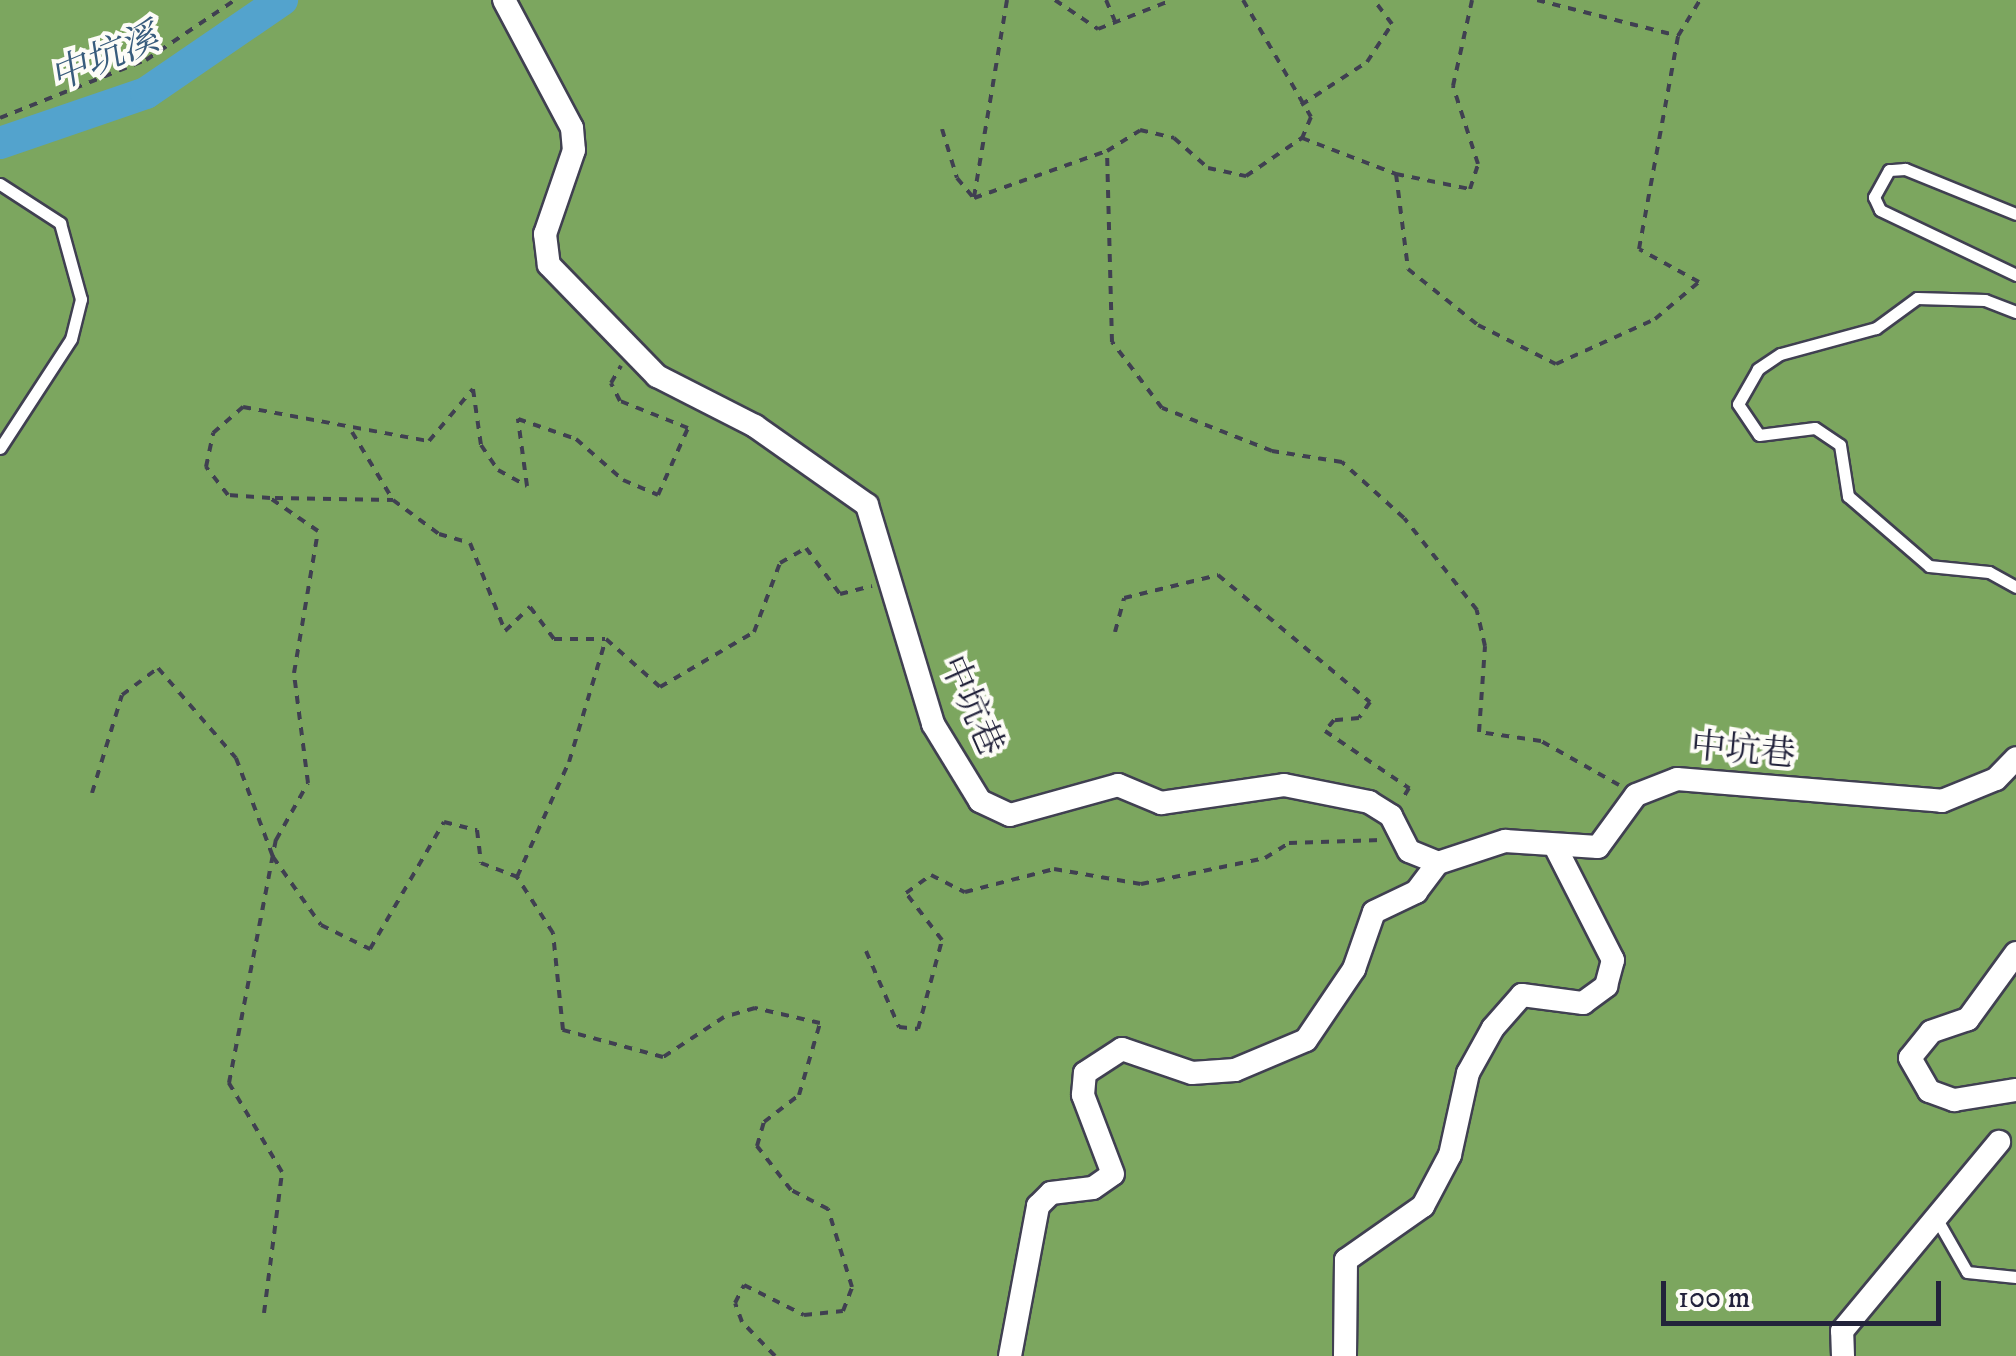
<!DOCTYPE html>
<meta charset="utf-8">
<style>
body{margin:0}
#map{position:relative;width:2016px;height:1356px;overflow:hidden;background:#ece7cc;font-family:"IM FELL DW Pica","Noto Serif TC",serif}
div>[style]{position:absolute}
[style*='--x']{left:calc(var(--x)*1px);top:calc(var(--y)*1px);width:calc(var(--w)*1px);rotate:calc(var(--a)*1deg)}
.forest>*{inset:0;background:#7ca65f;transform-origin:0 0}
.river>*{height:32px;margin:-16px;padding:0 16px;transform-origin:16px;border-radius:16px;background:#53a3cd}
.path>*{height:4px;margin-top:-2px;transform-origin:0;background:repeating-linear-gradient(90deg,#404051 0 8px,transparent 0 16px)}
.roads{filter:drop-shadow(2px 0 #404051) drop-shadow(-2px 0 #404051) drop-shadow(0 2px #404051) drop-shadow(0 -2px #404051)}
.lane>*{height:11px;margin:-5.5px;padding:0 5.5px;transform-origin:5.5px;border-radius:5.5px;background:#fff}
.street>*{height:22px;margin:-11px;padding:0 11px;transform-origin:11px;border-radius:11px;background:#fff}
span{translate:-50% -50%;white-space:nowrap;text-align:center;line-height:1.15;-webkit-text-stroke:8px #fdfcf7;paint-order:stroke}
.street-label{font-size:35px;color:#22223b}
.water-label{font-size:38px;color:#385c7d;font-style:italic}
.scale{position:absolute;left:1661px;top:1281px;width:280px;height:45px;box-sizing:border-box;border:5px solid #22223b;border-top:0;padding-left:12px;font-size:30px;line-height:35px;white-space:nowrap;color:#22223b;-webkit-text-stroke:8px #fdfcf7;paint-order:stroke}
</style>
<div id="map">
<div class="forest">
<i style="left:0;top:0;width:2016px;height:1356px"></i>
</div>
<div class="river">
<i style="--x:0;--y:143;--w:154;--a:-18.9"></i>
<i style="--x:146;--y:93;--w:165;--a:-34.4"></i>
</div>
<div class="path">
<i style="--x:1007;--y:0;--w:201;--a:99.5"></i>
<i style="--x:974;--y:198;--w:141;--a:-19.5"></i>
<i style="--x:1055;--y:0;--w:52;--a:34"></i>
<i style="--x:1098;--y:29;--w:79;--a:-21.4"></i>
<i style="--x:1106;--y:0;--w:26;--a:67"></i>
<i style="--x:1243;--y:0;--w:135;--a:59.8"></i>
<i style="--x:1311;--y:117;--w:23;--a:113"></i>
<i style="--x:1537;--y:0;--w:146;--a:14.3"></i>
<i style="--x:1301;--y:105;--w:79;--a:-33.1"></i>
<i style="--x:1367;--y:62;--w:45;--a:-56.7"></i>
<i style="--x:1392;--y:24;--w:30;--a:-127"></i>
<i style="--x:0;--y:118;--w:157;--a:-21.7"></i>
<i style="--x:146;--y:60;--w:107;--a:-34"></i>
<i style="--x:942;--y:129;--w:51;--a:73"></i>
<i style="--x:957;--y:178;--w:26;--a:50"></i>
<i style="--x:1396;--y:174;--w:76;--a:11.5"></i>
<i style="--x:1470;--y:189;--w:26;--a:-72"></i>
<i style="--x:1478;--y:164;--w:82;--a:-107.8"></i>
<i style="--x:1453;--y:86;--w:88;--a:-77.5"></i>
<i style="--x:352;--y:432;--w:79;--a:58.9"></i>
<i style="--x:275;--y:498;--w:118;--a:1"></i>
<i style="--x:393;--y:500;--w:57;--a:36.5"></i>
<i style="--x:439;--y:534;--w:32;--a:16"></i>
<i style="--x:470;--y:543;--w:95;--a:68.3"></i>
<i style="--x:505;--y:631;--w:35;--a:-44"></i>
<i style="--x:530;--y:607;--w:40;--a:53"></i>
<i style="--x:554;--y:639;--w:51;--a:0"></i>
<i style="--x:1115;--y:632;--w:35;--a:-75"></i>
<i style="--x:1124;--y:598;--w:97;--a:-13.7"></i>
<i style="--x:1218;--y:575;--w:198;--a:39.9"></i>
<i style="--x:1370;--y:702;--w:19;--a:125"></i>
<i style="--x:1359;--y:718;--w:25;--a:175"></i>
<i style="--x:1334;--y:720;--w:14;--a:129"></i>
<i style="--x:1325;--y:731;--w:102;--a:34.2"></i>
<i style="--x:1409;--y:788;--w:12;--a:121"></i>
<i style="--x:1619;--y:785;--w:90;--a:-150.6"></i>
<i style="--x:1541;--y:741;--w:63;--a:-171.7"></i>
<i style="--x:1479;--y:732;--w:86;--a:-86"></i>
<i style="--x:1485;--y:646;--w:37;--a:-103"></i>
<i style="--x:1477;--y:610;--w:117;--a:-128.4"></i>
<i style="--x:1404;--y:518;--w:84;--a:-137.9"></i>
<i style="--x:1342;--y:462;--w:71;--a:-171.1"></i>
<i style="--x:1272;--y:451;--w:118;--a:-158.6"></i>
<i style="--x:1162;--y:408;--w:83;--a:-127.1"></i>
<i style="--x:1112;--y:342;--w:191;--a:-91.5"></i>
<i style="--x:1107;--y:151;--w:39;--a:-32"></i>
<i style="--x:1140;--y:130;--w:35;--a:13"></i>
<i style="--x:1174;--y:138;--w:45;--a:41.4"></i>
<i style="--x:1208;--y:168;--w:39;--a:12"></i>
<i style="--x:1246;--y:176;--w:68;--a:-34.2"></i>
<i style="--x:1302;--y:138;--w:101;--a:21"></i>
<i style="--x:1396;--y:174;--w:96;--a:82.8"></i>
<i style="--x:1408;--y:269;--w:90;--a:38.7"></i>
<i style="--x:1478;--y:325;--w:87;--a:26.6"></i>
<i style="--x:1556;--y:364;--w:109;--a:-24.4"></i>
<i style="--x:1655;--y:319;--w:57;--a:-40.1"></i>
<i style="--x:1699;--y:282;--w:68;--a:-151.2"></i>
<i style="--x:1639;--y:249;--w:217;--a:-79.6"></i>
<i style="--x:1678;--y:36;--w:42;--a:-58.6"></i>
<i style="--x:92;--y:793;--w:102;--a:-73"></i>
<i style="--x:122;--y:695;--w:45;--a:-36.9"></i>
<i style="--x:158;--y:668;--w:119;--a:49.1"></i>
<i style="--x:236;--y:758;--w:106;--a:69.5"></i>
<i style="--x:273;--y:857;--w:83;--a:54.8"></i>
<i style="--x:321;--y:925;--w:55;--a:26.1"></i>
<i style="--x:370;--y:949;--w:147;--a:-59.8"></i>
<i style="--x:444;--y:822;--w:34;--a:14"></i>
<i style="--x:477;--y:830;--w:33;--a:83"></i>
<i style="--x:481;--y:863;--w:39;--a:21"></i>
<i style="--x:866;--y:951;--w:83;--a:66.5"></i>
<i style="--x:899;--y:1027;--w:19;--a:6"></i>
<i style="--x:918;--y:1029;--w:92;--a:-74.9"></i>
<i style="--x:942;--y:940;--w:59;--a:-127.5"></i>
<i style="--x:906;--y:893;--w:31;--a:-36"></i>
<i style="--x:931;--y:875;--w:38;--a:27"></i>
<i style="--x:965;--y:892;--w:92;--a:-14.5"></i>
<i style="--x:1054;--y:869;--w:88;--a:9.8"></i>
<i style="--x:1141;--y:884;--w:127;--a:-11.8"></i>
<i style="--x:1265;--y:858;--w:28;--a:-32"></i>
<i style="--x:1289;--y:843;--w:92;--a:-1.9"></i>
<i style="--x:264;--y:1313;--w:142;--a:-82.7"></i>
<i style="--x:282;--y:1172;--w:104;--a:-120.8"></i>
<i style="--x:229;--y:1083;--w:248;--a:-79.1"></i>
<i style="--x:276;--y:840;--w:65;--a:-60.7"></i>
<i style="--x:308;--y:783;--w:111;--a:-97.3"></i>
<i style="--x:294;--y:673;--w:144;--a:-80.4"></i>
<i style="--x:318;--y:531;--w:58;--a:-145.5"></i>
<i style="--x:270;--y:498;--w:42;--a:-175.9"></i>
<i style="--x:228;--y:495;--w:36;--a:-128"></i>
<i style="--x:206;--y:467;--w:35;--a:-78"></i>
<i style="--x:213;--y:433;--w:40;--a:-41"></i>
<i style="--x:243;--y:407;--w:189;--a:10.4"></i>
<i style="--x:429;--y:441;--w:68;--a:-49.8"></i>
<i style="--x:473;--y:389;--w:57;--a:81.9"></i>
<i style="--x:481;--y:445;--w:30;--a:56"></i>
<i style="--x:498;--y:470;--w:33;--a:29"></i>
<i style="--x:527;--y:486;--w:68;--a:-97.7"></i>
<i style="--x:518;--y:419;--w:61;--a:19"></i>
<i style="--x:576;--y:439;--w:62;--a:41.1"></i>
<i style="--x:623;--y:480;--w:38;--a:23"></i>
<i style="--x:658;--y:495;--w:73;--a:-65.9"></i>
<i style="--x:688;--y:428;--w:73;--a:-158.3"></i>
<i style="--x:620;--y:401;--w:20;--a:-117"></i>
<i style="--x:611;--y:383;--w:20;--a:-60"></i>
<i style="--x:775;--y:1356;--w:47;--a:-134.1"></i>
<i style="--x:742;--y:1322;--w:20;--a:-110"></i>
<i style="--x:735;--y:1303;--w:20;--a:-63"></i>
<i style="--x:744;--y:1285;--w:67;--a:26.6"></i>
<i style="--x:804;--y:1315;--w:39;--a:-6"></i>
<i style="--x:843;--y:1311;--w:26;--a:-69"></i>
<i style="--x:852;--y:1287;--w:82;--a:-107.1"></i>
<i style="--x:828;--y:1209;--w:42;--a:-152.8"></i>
<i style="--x:791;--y:1190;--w:56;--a:-127.7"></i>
<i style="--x:757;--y:1146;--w:25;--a:-74"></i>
<i style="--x:764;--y:1122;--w:44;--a:-37.6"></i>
<i style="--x:799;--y:1095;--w:75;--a:-73.7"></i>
<i style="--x:820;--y:1023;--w:67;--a:-167"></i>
<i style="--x:755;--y:1008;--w:32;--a:164"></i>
<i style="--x:724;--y:1017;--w:73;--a:146.7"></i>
<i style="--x:663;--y:1057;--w:104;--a:-164.9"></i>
<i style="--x:563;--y:1030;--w:98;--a:-95.9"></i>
<i style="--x:553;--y:933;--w:67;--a:-122.7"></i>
<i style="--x:517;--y:877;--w:126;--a:-65.7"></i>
<i style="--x:569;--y:762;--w:128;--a:-73.3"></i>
<i style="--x:606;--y:639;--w:72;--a:41.6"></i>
<i style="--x:660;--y:687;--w:109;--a:-30.3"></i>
<i style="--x:754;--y:632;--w:74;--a:-69.4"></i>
<i style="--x:780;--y:563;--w:30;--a:-30"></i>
<i style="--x:806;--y:548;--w:57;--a:53.5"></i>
<i style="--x:840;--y:594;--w:33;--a:-14"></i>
</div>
<div class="roads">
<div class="lane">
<i style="--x:0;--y:184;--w:72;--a:33"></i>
<i style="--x:60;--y:223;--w:79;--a:74.6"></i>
<i style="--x:81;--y:299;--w:41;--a:104"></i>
<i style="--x:71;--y:339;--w:130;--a:123.1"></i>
<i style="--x:2016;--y:214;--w:120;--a:-157.9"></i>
<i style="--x:1905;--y:169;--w:16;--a:176"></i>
<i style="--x:1889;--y:170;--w:31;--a:119"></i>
<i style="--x:1874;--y:197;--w:14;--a:65"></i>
<i style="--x:1880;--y:210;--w:151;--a:25.5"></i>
<i style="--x:2016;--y:312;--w:33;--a:-159"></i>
<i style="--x:1985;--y:300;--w:68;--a:-178.3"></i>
<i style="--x:1917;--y:298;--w:51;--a:143.8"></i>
<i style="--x:1876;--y:328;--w:99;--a:164.8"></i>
<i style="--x:1780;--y:354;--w:27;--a:146"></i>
<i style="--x:1758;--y:369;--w:40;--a:119.7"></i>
<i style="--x:1738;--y:404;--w:37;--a:56"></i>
<i style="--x:1759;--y:435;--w:56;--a:-7.1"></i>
<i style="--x:1815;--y:428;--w:30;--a:34"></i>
<i style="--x:1840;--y:445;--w:52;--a:81.1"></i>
<i style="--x:1848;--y:496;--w:107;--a:40.8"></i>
<i style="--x:1929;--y:566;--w:60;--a:5.7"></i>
<i style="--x:1989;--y:572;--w:31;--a:29"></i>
<i style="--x:1935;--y:1216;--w:64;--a:60.3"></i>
<i style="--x:1967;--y:1272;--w:49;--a:5.8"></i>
</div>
<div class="street">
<i style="--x:504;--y:0;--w:145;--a:62"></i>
<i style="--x:572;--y:128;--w:22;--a:85"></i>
<i style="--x:574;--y:150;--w:89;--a:109"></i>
<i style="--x:545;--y:234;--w:31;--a:83"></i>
<i style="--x:549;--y:265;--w:155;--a:45.8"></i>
<i style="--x:657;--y:376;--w:110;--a:27"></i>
<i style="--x:755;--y:426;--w:137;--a:35.2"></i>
<i style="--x:867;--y:505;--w:229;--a:73.2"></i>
<i style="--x:933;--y:724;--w:90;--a:58.6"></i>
<i style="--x:980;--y:801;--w:33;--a:25"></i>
<i style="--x:1010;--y:815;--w:112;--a:-15.5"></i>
<i style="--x:1118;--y:785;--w:47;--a:22.7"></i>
<i style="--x:1161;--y:803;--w:124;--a:-8.3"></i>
<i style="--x:1284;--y:785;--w:87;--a:11.3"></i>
<i style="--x:1369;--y:802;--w:26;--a:32"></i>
<i style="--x:1391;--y:816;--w:39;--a:63"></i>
<i style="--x:1409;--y:851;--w:31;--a:22"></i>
<i style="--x:1438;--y:863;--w:71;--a:-18.2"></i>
<i style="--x:1505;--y:841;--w:93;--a:3.7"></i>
<i style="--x:1598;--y:847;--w:64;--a:-53.8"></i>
<i style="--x:1636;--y:795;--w:44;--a:-21.3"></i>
<i style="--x:1677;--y:779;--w:266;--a:4.7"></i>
<i style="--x:1942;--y:801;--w:58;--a:-22.2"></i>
<i style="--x:1996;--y:779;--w:29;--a:-46"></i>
<i style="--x:2016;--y:953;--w:82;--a:126"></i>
<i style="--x:1968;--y:1019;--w:39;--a:161"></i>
<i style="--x:1931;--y:1032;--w:33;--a:129"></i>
<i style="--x:1910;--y:1058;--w:38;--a:60"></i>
<i style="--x:1929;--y:1091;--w:27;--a:20"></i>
<i style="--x:1954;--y:1100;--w:63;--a:-9.2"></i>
<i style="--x:1010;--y:1356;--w:153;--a:-79.4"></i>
<i style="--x:1038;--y:1206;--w:18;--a:-45"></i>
<i style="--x:1051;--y:1193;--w:42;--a:-6.8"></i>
<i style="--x:1093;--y:1188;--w:24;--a:-35"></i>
<i style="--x:1113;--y:1174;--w:85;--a:-110.8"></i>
<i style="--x:1083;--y:1095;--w:22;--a:-85"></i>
<i style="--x:1085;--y:1073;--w:44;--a:-33"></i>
<i style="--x:1122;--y:1049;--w:74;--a:18.9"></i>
<i style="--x:1192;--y:1073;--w:43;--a:-4"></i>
<i style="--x:1235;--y:1070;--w:77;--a:-22.9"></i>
<i style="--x:1306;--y:1040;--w:86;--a:-55.9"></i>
<i style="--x:1354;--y:969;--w:60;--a:-70.7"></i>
<i style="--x:1374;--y:912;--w:47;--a:-25.5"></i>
<i style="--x:1416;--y:892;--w:36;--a:-53"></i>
<i style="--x:1345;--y:1356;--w:96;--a:-89.4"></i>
<i style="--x:1346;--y:1260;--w:94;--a:-35"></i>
<i style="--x:1423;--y:1206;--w:58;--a:-62.1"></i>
<i style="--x:1450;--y:1155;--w:84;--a:-77.6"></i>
<i style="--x:1468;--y:1073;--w:51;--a:-60.9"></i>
<i style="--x:1493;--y:1028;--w:44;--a:-48.7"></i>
<i style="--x:1522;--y:995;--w:62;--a:7.5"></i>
<i style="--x:1583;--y:1003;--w:29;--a:-36"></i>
<i style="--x:1606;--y:986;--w:27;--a:-75"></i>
<i style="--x:1613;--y:960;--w:128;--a:-117"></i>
<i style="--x:1843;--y:1356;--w:25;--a:-92"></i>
<i style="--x:1842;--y:1331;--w:246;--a:-50.3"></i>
</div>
</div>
<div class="street-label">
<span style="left:971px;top:706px;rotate:66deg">中坑巷</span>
<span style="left:1743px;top:751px;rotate:5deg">中坑巷</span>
</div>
<div class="water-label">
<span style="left:105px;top:59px;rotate:-23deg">中坑溪</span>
</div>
<div class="scale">100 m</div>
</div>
